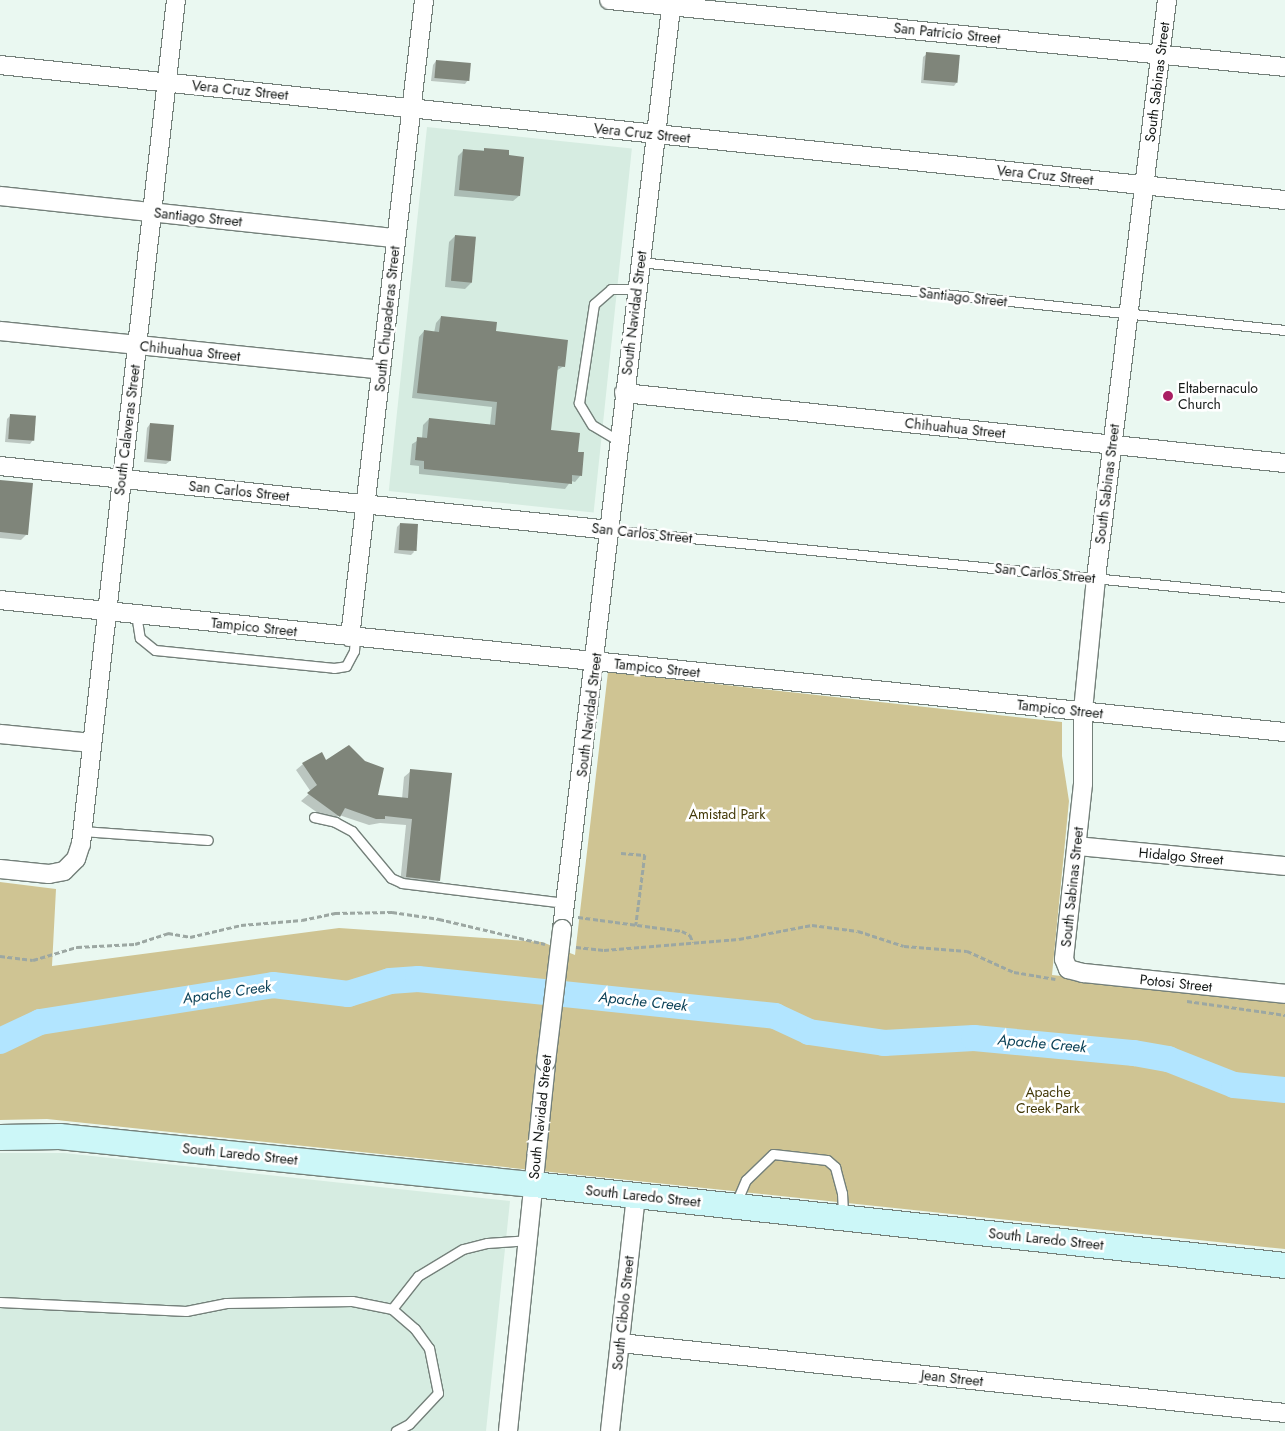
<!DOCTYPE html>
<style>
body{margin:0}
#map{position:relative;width:1285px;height:1431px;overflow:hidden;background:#eaf8f1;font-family:Jost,sans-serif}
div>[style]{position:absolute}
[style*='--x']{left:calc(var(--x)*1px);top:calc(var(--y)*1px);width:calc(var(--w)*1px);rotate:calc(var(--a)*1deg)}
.built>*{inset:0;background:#d6ece1;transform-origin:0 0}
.green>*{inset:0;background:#cfc493}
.shadow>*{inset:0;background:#0003}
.river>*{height:26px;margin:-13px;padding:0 13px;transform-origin:13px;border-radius:13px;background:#b2e5ff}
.building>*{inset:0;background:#7f857a;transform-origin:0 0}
.path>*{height:2.5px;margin-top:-1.25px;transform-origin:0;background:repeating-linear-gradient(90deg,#9ca7a2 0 5px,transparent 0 7.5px)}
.roads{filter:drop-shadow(1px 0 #74807a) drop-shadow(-1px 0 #74807a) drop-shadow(0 1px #74807a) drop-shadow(0 -1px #74807a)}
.service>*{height:9px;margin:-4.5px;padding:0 4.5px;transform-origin:4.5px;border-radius:4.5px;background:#fff}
.minor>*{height:18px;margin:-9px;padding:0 9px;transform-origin:9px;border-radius:9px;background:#fff}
.secondary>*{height:25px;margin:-12.5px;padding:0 12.5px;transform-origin:12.5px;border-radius:12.5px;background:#ccf7f8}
.bridges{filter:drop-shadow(1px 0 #74807a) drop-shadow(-1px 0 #74807a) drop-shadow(0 1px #74807a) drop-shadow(0 -1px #74807a)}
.minor-bridge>*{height:18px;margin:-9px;padding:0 9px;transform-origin:9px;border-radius:9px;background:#fff}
.dots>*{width:14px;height:14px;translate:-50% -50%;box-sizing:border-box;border:2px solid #fff;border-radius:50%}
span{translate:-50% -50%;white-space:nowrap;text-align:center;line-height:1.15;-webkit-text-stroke:5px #fff;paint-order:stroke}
.street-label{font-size:14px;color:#141816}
.poi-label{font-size:14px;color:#141816}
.left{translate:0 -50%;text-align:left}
.park-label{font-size:14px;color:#423807}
.water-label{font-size:15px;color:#0c4258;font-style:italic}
</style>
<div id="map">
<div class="built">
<i style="left:427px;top:127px;width:206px;height:366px;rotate:6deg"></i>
<i style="clip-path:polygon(0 1153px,64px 1153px,510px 1201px,486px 1431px,0 1431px)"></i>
</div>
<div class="green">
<i style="clip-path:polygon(608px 672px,1062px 722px,1062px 756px,1069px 801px,1052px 975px,1285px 1000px,1285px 1249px,47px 1119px,0 1120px,0 882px,56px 889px,52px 966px,339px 928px,542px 942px,575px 955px)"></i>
</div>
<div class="shadow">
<i style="clip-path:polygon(927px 54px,957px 82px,954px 86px,921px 83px,923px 57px)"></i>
<i style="clip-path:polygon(436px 61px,468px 80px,465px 84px,431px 81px,433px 65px)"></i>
<i style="clip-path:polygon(464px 150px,508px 151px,519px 196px,513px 201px,454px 196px,458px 156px)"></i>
<i style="clip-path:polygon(455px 236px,475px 238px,471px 283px,465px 289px,445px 287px,449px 242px)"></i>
<i style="clip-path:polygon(441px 317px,495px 332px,564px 366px,556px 371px,549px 431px,577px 453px,583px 453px,580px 476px,575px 482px,571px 481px,565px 489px,419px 474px,419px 466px,410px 465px,412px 444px,422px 438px,423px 425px,429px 419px,490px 425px,492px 407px,412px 398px,419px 337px,424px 331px,434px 333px,436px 323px)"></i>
<i style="clip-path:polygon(10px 416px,33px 440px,30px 444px,5px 442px,7px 419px)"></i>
<i style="clip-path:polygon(150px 424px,170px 461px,166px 464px,144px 462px,147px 428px)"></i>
<i style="clip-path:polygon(0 481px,27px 534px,21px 540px,0 538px)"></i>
<i style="clip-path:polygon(400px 524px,414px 552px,411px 555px,394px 553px,397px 527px)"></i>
<i style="clip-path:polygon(326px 761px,376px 797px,402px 799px,404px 777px,411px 771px,439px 881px,432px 888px,400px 884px,406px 825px,380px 823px,369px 825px,339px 815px,332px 823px,301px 801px,311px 792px,296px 770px,303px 764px)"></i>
</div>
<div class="river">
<i style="--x:0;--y:1041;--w:44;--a:-25.4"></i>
<i style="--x:40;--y:1022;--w:236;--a:-9"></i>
<i style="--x:273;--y:985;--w:76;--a:6.8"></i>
<i style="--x:348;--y:994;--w:44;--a:-17.2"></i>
<i style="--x:390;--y:981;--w:28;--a:-4"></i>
<i style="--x:418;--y:979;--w:359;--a:5.9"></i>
<i style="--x:775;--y:1016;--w:38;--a:25"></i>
<i style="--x:809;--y:1032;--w:76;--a:8.3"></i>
<i style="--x:884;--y:1043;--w:90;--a:-3.2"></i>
<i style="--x:974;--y:1038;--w:161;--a:5.4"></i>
<i style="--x:1134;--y:1053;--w:35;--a:10"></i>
<i style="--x:1168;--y:1059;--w:71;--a:21.5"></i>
<i style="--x:1234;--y:1085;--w:51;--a:5.6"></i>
</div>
<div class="building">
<i style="left:926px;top:52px;width:34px;height:28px;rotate:5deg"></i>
<i style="left:436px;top:60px;width:35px;height:18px;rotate:5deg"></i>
<i style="clip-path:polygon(484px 148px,509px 150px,509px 155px,524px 157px,520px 196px,459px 190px,463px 149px,484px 151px)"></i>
<i style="left:455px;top:235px;width:21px;height:46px;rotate:5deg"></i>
<i style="clip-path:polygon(441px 316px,497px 322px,496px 331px,568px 340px,565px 367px,558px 366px,551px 430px,580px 433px,578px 452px,584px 452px,582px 476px,572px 475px,572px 484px,424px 469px,424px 461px,415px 460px,417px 437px,427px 438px,429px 418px,495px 425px,497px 402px,417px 393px,424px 330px,439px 332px)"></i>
<i style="left:10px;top:414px;width:26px;height:25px;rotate:4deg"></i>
<i style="left:150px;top:423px;width:24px;height:36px;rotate:5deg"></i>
<i style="clip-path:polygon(0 480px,33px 483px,28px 535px,0 532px)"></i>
<i style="left:400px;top:523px;width:18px;height:27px;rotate:3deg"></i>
<i style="clip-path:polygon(349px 745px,365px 761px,384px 768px,378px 795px,408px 798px,410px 769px,452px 773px,440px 881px,406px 877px,412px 819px,385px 816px,385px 819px,376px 819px,345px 808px,340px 817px,307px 793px,317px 785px,302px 763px,322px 752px,326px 760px)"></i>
</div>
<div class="path">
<i style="--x:621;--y:853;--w:24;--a:5"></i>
<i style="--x:645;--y:855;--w:71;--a:97.3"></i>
<i style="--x:578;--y:917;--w:105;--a:7.7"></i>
<i style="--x:682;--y:931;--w:9;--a:27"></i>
<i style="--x:690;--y:935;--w:8;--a:67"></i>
<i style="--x:576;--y:947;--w:28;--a:6"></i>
<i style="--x:604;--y:950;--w:135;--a:-4.7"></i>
<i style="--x:739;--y:939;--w:74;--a:-10.9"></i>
<i style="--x:812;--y:925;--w:46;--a:7.4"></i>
<i style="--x:858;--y:931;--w:48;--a:18.1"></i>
<i style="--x:904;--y:946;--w:63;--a:4.5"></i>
<i style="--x:967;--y:951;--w:51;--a:24.1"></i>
<i style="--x:1014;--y:972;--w:42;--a:9.7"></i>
<i style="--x:0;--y:956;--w:33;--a:7"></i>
<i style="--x:33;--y:960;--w:46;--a:-16.5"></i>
<i style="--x:77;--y:947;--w:58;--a:-3"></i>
<i style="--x:135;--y:944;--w:35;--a:-18"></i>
<i style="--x:168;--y:933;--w:22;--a:10"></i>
<i style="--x:190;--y:937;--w:52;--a:-13.2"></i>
<i style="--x:241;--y:925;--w:61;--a:-4.7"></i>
<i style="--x:302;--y:920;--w:34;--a:-12"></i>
<i style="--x:335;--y:913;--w:57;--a:-1"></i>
<i style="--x:392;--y:912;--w:48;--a:8.5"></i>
<i style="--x:439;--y:919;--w:109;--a:13.3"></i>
<i style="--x:1187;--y:1001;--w:99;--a:8.1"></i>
</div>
<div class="roads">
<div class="service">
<i style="--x:640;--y:262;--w:649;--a:6.02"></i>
<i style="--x:619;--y:441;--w:31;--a:-149"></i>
<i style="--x:592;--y:425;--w:26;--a:-121"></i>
<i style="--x:579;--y:403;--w:100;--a:-81.4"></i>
<i style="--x:594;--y:304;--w:23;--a:-41"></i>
<i style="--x:611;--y:289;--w:26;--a:0"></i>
<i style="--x:610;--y:530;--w:678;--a:5.67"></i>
<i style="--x:136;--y:614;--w:24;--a:81"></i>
<i style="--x:140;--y:638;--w:19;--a:39"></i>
<i style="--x:155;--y:650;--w:180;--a:5.7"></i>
<i style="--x:334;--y:668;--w:12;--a:-9"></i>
<i style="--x:346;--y:666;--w:17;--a:-62"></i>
<i style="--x:354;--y:651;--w:13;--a:-86"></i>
<i style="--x:314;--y:817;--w:22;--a:13"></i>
<i style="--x:335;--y:822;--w:19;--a:28"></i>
<i style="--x:352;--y:831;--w:61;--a:50.3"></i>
<i style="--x:391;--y:878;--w:12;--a:24"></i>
<i style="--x:402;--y:883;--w:164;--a:7"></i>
<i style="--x:82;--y:831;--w:126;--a:4.1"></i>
<i style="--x:736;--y:1203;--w:25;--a:-67"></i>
<i style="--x:746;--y:1180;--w:37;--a:-44"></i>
<i style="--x:773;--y:1154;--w:54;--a:6.3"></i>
<i style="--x:827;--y:1160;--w:11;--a:41"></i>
<i style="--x:835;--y:1167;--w:27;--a:75"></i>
<i style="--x:842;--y:1193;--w:22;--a:87"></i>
<i style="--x:0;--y:1302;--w:186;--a:2.8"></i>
<i style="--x:186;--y:1311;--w:41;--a:-11.3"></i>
<i style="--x:226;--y:1303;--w:126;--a:-0.9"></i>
<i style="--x:352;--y:1301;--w:41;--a:11.3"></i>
<i style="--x:392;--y:1309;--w:30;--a:41"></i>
<i style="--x:415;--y:1329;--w:24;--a:54"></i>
<i style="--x:429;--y:1348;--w:46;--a:78.7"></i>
<i style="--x:438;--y:1393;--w:42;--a:133.1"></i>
<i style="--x:409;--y:1424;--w:15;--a:152"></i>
<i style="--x:392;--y:1309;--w:42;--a:-51.8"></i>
<i style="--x:418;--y:1276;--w:52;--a:-31"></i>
<i style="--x:463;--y:1249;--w:25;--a:-14"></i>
<i style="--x:487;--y:1243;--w:43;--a:-4"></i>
</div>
<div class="minor">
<i style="--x:609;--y:0;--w:679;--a:5.66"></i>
<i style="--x:1167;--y:0;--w:582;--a:97"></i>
<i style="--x:1096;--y:578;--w:134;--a:95.6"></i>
<i style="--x:1083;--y:711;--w:73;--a:90"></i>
<i style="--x:1083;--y:784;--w:176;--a:96.2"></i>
<i style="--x:1064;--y:959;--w:11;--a:68"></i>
<i style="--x:1068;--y:969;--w:16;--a:15"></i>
<i style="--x:1083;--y:973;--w:203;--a:5.9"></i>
<i style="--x:0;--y:65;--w:1292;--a:6"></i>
<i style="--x:0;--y:196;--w:398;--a:6.1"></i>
<i style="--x:0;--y:331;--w:383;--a:5.8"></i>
<i style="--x:624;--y:393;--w:665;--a:6.05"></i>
<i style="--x:0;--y:466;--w:613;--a:5.99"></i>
<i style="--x:0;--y:600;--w:1292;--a:5.87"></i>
<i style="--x:350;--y:637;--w:641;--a:-83.37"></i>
<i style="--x:0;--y:734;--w:91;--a:5.6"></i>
<i style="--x:1077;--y:846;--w:209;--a:5.5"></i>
<i style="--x:0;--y:869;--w:49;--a:5.8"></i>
<i style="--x:49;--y:874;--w:15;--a:-11"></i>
<i style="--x:64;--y:871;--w:17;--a:-45"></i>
<i style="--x:76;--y:859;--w:16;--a:-72"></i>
<i style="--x:81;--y:844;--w:849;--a:-83.58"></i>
<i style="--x:562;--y:929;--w:935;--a:-83.25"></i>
<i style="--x:620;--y:1343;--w:669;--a:6.01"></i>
<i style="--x:508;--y:1431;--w:371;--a:-84.1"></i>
<i style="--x:610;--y:1431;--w:237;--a:-83.7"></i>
</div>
<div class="secondary">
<i style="--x:0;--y:1137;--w:59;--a:-1"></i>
<i style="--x:59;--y:1136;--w:476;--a:5.8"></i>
<i style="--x:533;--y:1184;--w:756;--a:6.15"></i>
</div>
</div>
<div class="bridges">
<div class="minor-bridge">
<i style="--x:546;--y:1062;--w:134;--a:-83.1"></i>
</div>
</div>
<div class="dots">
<i style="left:1168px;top:396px;background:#a91e62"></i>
</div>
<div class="street-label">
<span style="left:947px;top:33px;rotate:6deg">San Patricio Street</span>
<span style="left:1157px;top:82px;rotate:-83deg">South Sabinas Street</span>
<span style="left:240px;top:90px;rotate:6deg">Vera Cruz Street</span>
<span style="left:642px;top:133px;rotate:6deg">Vera Cruz Street</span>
<span style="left:1045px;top:175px;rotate:6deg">Vera Cruz Street</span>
<span style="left:198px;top:217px;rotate:6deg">Santiago Street</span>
<span style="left:963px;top:297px;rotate:6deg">Santiago Street</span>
<span style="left:634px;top:313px;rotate:-83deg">South Navidad Street</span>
<span style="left:387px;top:319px;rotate:-84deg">South Chupaderas Street</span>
<span style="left:190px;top:351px;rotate:6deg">Chihuahua Street</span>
<span style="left:955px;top:428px;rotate:6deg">Chihuahua Street</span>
<span style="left:127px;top:430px;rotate:-83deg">South Calaveras Street</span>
<span style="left:1107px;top:484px;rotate:-83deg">South Sabinas Street</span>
<span style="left:239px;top:491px;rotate:6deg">San Carlos Street</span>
<span style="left:642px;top:533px;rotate:6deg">San Carlos Street</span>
<span style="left:1045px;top:573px;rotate:6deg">San Carlos Street</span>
<span style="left:254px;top:627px;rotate:6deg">Tampico Street</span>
<span style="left:657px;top:668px;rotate:6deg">Tampico Street</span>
<span style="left:1060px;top:709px;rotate:6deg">Tampico Street</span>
<span style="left:589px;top:715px;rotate:-83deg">South Navidad Street</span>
<span style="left:1181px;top:856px;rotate:5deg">Hidalgo Street</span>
<span style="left:1072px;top:887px;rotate:-84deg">South Sabinas Street</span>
<span style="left:1176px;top:983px;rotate:6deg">Potosi Street</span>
<span style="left:540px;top:1117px;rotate:-84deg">South Navidad Street</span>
<span style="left:240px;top:1154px;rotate:6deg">South Laredo Street</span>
<span style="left:643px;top:1196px;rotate:6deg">South Laredo Street</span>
<span style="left:1046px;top:1239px;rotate:6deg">South Laredo Street</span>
<span style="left:623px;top:1313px;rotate:-84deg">South Cibolo Street</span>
<span style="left:952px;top:1378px;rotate:6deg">Jean Street</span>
</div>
<div class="poi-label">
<span class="left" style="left:1178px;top:396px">Eltabernaculo<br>Church</span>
</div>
<div class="park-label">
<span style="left:727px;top:814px">Amistad Park</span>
<span style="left:1048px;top:1100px">Apache<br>Creek Park</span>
</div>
<div class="water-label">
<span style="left:227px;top:993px;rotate:-8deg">Apache Creek</span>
<span style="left:643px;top:1002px;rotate:6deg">Apache Creek</span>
<span style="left:1042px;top:1044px;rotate:5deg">Apache Creek</span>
</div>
</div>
